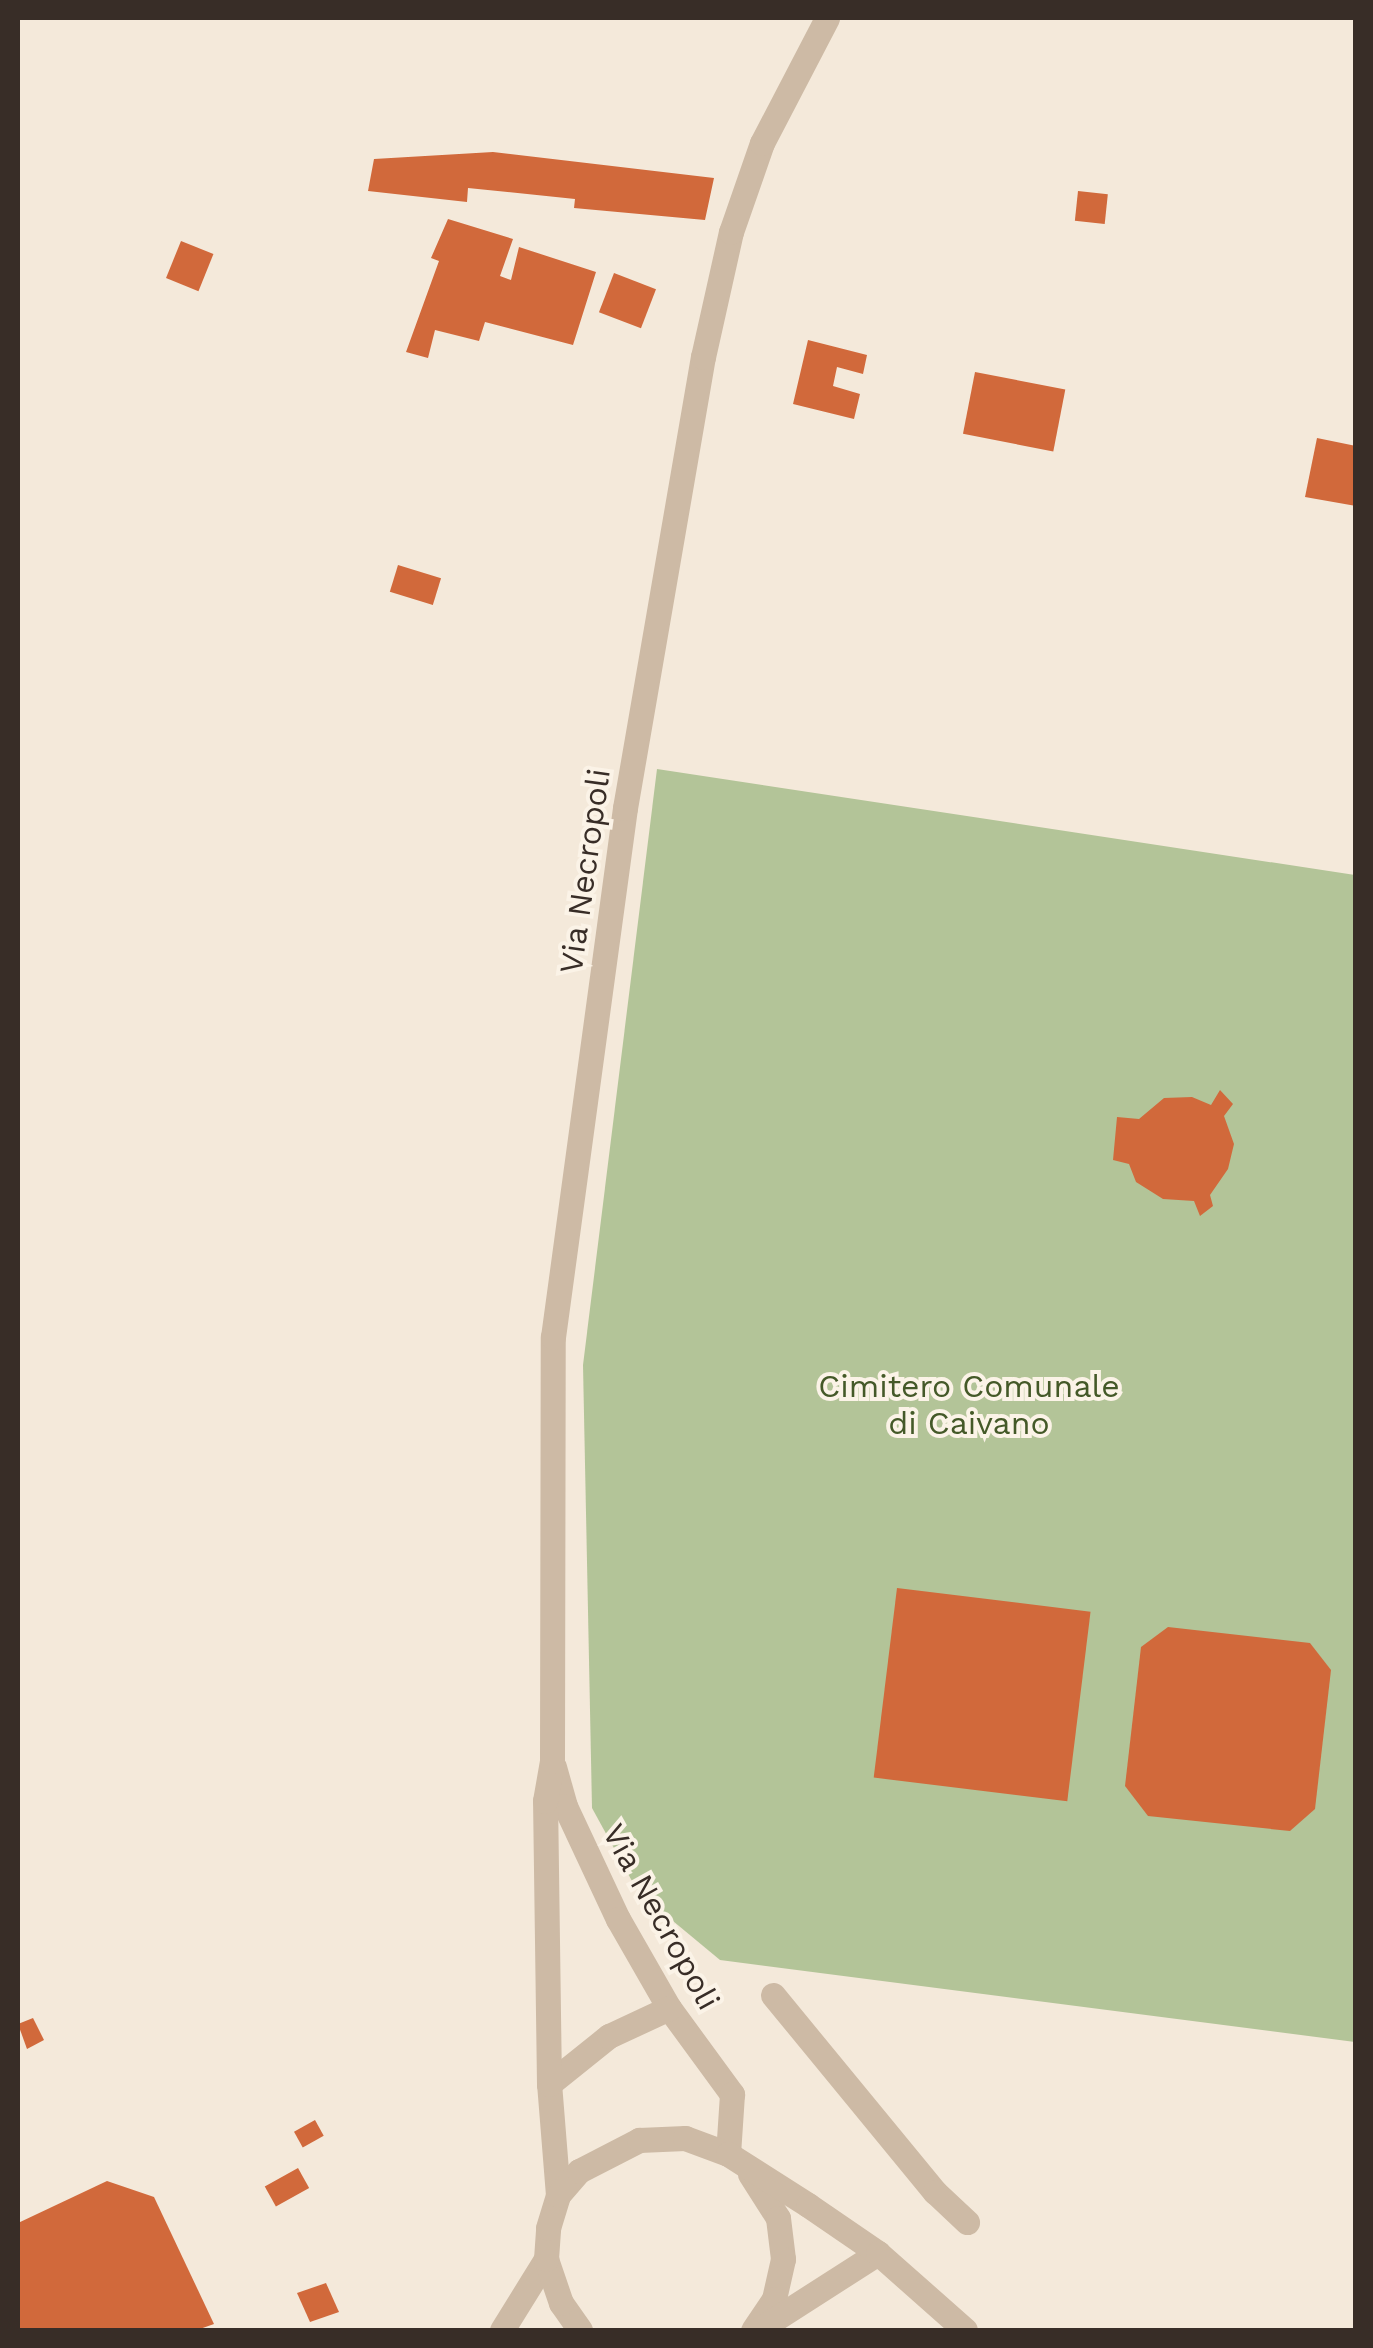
<!DOCTYPE html>
<style>
body{margin:0}
#map{position:relative;width:1373px;height:2348px;overflow:hidden;background:#f4e9da;font-family:"Work Sans",sans-serif}
div>[style]{position:absolute}
[style*='--x']{left:calc(var(--x)*1px);top:calc(var(--y)*1px);width:calc(var(--w)*1px);rotate:calc(var(--a)*1deg)}
.green>*{inset:0;background:#b3c498}
.building>*{inset:0;background:#d1693b;transform-origin:0 0}
.minor>*{height:25px;margin:-12.5px;padding:0 12.5px;transform-origin:12.5px;border-radius:12.5px;background:#cdbaa5}
span{translate:-50% -50%;white-space:nowrap;text-align:center;line-height:1.15;-webkit-text-stroke:8px #fbf3e7;paint-order:stroke}
.street-label{font-size:32px;color:#382d27}
.park-label{font-size:32px;color:#445928}
.frame{position:absolute;inset:0;border:20px solid #382d27;pointer-events:none}
</style>
<div id="map">
<div class="green">
<i style="clip-path:polygon(657px 769px,1355px 875px,1355px 2042px,720px 1960px,638px 1892px,592px 1808px,583px 1365px)"></i>
</div>
<div class="building">
<i style="clip-path:polygon(493px 152px,714px 178px,705px 220px,574px 208px,575px 199px,468px 188px,467px 202px,368px 191px,374px 159px)"></i>
<i style="left:1078px;top:191px;width:30px;height:30px;rotate:6deg"></i>
<i style="clip-path:polygon(448px 219px,513px 239px,500px 276px,511px 280px,519px 247px,596px 272px,573px 345px,485px 322px,479px 341px,435px 330px,428px 358px,406px 352px,439px 261px,431px 258px)"></i>
<i style="left:181px;top:241px;width:35px;height:40px;rotate:22deg"></i>
<i style="left:614px;top:273px;width:45px;height:42px;rotate:21deg"></i>
<i style="clip-path:polygon(808px 340px,867px 355px,863px 374px,837px 367px,833px 386px,860px 394px,854px 419px,793px 404px)"></i>
<i style="left:975px;top:372px;width:92px;height:63px;rotate:11deg"></i>
<i style="clip-path:polygon(1317px 438px,1356px 446px,1356px 506px,1305px 497px)"></i>
<i style="left:398px;top:565px;width:45px;height:28px;rotate:17deg"></i>
<i style="clip-path:polygon(1220px 1090px,1233px 1104px,1224px 1116px,1234px 1144px,1228px 1169px,1210px 1195px,1213px 1206px,1200px 1216px,1194px 1201px,1163px 1199px,1136px 1182px,1129px 1164px,1113px 1160px,1117px 1117px,1139px 1119px,1164px 1098px,1192px 1097px,1211px 1105px)"></i>
<i style="left:897px;top:1588px;width:195px;height:191px;rotate:7deg"></i>
<i style="clip-path:polygon(1168px 1627px,1310px 1643px,1331px 1670px,1315px 1809px,1290px 1831px,1148px 1816px,1125px 1786px,1141px 1647px)"></i>
<i style="clip-path:polygon(33px 2018px,44px 2040px,27px 2049px,18px 2024px)"></i>
<i style="left:315px;top:2120px;width:18px;height:24px;rotate:61deg"></i>
<i style="left:298px;top:2168px;width:23px;height:38px;rotate:61deg"></i>
<i style="clip-path:polygon(107px 2181px,154px 2197px,214px 2324px,197px 2330px,18px 2330px,18px 2223px)"></i>
<i style="clip-path:polygon(326px 2283px,339px 2312px,310px 2322px,297px 2293px)"></i>
</div>
<div class="minor">
<i style="--x:554;--y:1767;--w:41;--a:74.2"></i>
<i style="--x:565;--y:1806;--w:125;--a:64.9"></i>
<i style="--x:618;--y:1919;--w:103;--a:60.2"></i>
<i style="--x:669;--y:2008;--w:107;--a:53.8"></i>
<i style="--x:732;--y:2094;--w:60;--a:93.8"></i>
<i style="--x:773;--y:1995;--w:255;--a:50.6"></i>
<i style="--x:935;--y:2192;--w:44;--a:43.2"></i>
<i style="--x:549;--y:2084;--w:77;--a:-38.7"></i>
<i style="--x:609;--y:2036;--w:66;--a:-25"></i>
<i style="--x:750;--y:2174;--w:52;--a:57.5"></i>
<i style="--x:778;--y:2218;--w:41;--a:83"></i>
<i style="--x:783;--y:2259;--w:41;--a:102.7"></i>
<i style="--x:774;--y:2299;--w:37;--a:124"></i>
<i style="--x:558;--y:2195;--w:111;--a:-94.6"></i>
<i style="--x:549;--y:2084;--w:283;--a:-90.8"></i>
<i style="--x:545;--y:1801;--w:41;--a:-80.1"></i>
<i style="--x:552;--y:1761;--w:424;--a:-89.9"></i>
<i style="--x:553;--y:1337;--w:534;--a:-82.25"></i>
<i style="--x:625;--y:808;--w:458;--a:-80.2"></i>
<i style="--x:703;--y:357;--w:128;--a:-77.4"></i>
<i style="--x:731;--y:232;--w:94;--a:-70.8"></i>
<i style="--x:762;--y:143;--w:141;--a:-62.5"></i>
<i style="--x:761;--y:2328;--w:139;--a:-32.7"></i>
<i style="--x:502;--y:2330;--w:84;--a:-58.2"></i>
<i style="--x:580;--y:2330;--w:33;--a:-125"></i>
<i style="--x:561;--y:2303;--w:46;--a:-108.8"></i>
<i style="--x:546;--y:2259;--w:31;--a:-86"></i>
<i style="--x:548;--y:2228;--w:34;--a:-73"></i>
<i style="--x:558;--y:2195;--w:32;--a:-49"></i>
<i style="--x:579;--y:2171;--w:68;--a:-27.3"></i>
<i style="--x:639;--y:2140;--w:46;--a:-2.5"></i>
<i style="--x:685;--y:2138;--w:46;--a:20.4"></i>
<i style="--x:728;--y:2154;--w:95;--a:32.5"></i>
<i style="--x:808;--y:2205;--w:85;--a:34.4"></i>
<i style="--x:878;--y:2253;--w:116;--a:41.5"></i>
</div>
<div class="street-label">
<span style="left:585px;top:871px;rotate:-82deg">Via Necropoli</span>
<span style="left:661px;top:1917px;rotate:61deg">Via Necropoli</span>
</div>
<div class="park-label">
<span style="left:969px;top:1405px">Cimitero Comunale<br>di Caivano</span>
</div>
<div class="frame"></div>
</div>
